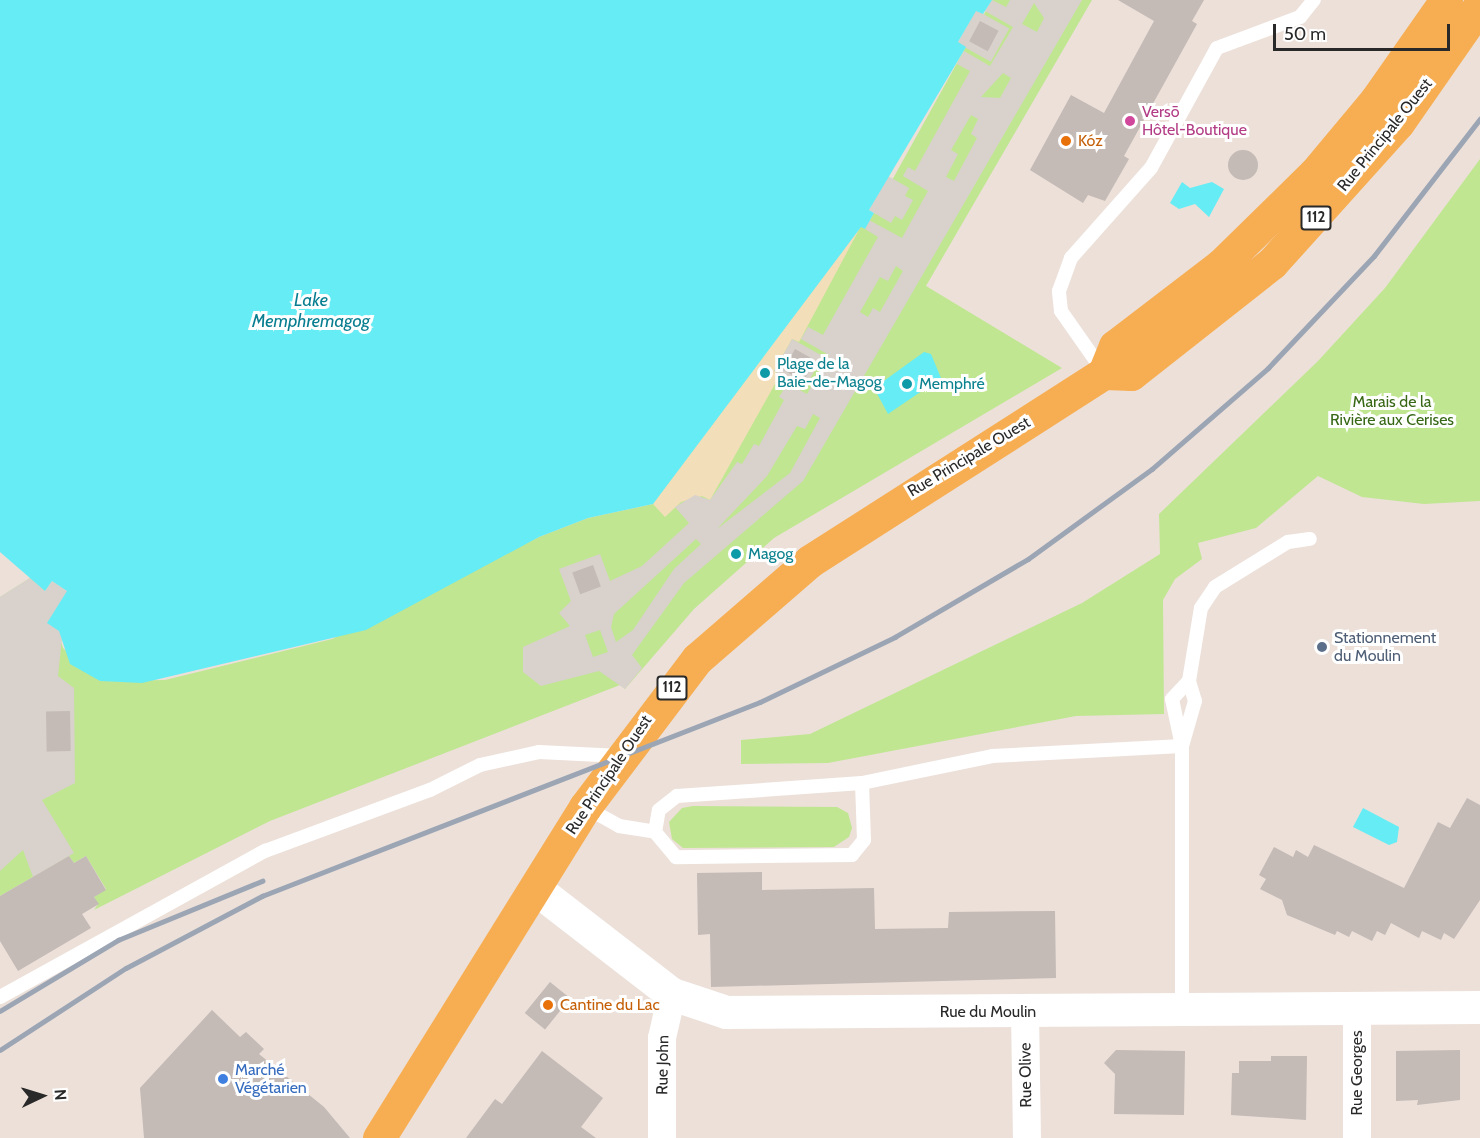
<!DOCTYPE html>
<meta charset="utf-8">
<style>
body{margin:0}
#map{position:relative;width:1480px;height:1138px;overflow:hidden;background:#ece0d9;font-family:Cabin,sans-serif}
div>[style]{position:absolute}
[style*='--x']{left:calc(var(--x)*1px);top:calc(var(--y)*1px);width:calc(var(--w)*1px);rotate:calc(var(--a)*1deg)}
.green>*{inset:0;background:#c0e692}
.sand>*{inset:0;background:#f3deba}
.plaza>*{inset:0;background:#d8d1cc;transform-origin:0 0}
.water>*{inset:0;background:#66ecf4}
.building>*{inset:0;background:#c4bab6;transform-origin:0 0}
.round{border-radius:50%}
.service>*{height:14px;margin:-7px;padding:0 7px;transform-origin:7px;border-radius:7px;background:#fff}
.minor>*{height:28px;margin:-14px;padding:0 14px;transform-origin:14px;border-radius:14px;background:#fff}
.tertiary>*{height:33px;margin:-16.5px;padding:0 16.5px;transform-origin:16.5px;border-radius:16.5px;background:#fff}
.primary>*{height:33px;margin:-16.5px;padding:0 16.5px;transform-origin:16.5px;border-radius:16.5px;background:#f7ae53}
.rail>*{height:4.5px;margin:-2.25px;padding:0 2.25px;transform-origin:2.25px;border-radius:2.25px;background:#9ca5b4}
.dots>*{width:16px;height:16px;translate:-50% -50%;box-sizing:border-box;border:3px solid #fff;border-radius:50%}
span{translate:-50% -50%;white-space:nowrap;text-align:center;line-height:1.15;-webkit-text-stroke:6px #fff;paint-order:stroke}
.shield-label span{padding:2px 4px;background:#fff;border:2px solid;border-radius:4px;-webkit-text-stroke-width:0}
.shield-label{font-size:15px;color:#292929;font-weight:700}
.hotel-label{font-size:16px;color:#b23c85}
.left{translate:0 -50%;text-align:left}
.street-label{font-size:16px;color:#292929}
.food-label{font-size:16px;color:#c56008}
.culture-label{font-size:16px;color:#0d838f}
.park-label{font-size:16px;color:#386816}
.service-label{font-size:16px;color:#4e5e75}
.shop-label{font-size:16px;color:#366cbe}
.water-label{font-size:18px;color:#087e90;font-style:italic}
.north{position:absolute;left:12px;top:1066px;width:60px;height:60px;-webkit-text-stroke:4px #fff;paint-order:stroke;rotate:86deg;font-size:16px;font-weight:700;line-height:24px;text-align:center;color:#292929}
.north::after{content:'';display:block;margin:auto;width:21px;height:27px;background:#292929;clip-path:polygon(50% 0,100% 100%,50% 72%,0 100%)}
.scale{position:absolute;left:1273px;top:24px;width:177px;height:27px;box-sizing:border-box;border:3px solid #292929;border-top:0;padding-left:8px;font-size:18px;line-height:21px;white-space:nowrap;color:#292929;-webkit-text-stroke:4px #fff;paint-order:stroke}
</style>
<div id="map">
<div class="green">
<i style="clip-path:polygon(992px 0,1092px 0,926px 286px,1062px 368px,774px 538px,694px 609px,625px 689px,620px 685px,270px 821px,94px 910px,98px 904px,94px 897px,106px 889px,86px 856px,74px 863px,69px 856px,0 896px,0 597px,30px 578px,45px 591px,63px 648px,100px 681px,165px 680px,332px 639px,539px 537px,588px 518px,653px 504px,861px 226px,865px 229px)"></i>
<i style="clip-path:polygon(1480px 159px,1480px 501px,1424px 504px,1362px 497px,1318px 476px,1256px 528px,1198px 543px,1202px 559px,1175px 579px,1163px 600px,1164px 714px,1076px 716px,828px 763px,741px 764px,741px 740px,810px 734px,1082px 603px,1160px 554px,1159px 514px,1318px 361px,1385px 288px)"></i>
<i style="clip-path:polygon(693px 806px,837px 807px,848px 813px,852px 828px,849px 837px,834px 847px,683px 848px,672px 839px,669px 822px,682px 808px)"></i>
</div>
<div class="sand">
<i style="clip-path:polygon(861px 226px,799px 342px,792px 339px,774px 371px,780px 375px,710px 500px,702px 496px,681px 502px,665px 517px,653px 504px)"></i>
</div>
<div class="plaza">
<i style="clip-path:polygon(evenodd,992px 0,1006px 7px,1010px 0,1082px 0,803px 481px,684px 583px,632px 655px,642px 668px,625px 689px,599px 671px,541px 686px,523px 672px,523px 647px,570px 626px,559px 613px,571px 601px,559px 569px,600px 554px,610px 581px,642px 566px,689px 523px,675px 507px,695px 495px,710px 500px,737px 462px,742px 464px,754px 444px,759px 446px,784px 400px,779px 397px,784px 389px,775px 384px,778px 378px,807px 394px,829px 355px,801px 339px,808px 327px,823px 335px,878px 237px,865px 229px,869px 220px,902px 238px,928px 191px,903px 176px,908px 167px,915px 171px,970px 71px,957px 64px,964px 51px,990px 66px,1013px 27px,985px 11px,992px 0,1034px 3px,1044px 18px,1037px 32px,1022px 24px,1034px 3px,992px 0,1003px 73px,1011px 78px,1000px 98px,981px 97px,1003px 73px,992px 0,971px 115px,978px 119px,971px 134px,977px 138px,954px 181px,946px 177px,958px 154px,951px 150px,971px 115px,992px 0,896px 266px,903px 271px,880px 312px,873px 308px,868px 317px,860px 312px,880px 277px,888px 281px,896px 266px,992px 0,813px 414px,820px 418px,790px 473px,717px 529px,767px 476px,797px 426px,805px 429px,813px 414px,992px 0,696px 539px,701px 544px,674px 569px,633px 630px,616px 642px,611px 627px,614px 614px,696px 539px,992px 0,600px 630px,608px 652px,593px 657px,585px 635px,600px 630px)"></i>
<i style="left:976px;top:10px;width:38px;height:38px;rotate:29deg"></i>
<i style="clip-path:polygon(888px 176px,909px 188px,905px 196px,913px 200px,902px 220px,895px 216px,891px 223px,869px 210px)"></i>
<i style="left:792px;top:339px;width:35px;height:37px;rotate:29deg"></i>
<i style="clip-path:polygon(30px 578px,45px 591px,52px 581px,67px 591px,58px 676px,74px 688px,75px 783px,42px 800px,74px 853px,33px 877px,23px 850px,0 871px,0 597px)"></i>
</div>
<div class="water">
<i style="clip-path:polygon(0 0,992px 0,983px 14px,976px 11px,958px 42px,966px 47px,869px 210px,874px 213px,865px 229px,861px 227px,653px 504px,588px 518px,539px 537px,366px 630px,142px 683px,100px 681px,70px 664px,59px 631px,47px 623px,67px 591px,52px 581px,45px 591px,0 552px)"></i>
<i style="clip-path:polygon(1182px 182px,1190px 188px,1212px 182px,1224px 189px,1209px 217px,1195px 204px,1179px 209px,1170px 203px)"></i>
<i style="clip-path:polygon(924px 352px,931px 354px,941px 378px,888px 414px,874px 388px)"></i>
<i style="clip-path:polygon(1363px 808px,1399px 827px,1397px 842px,1389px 845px,1353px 827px)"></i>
</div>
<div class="building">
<i style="clip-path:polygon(1118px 0,1204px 0,1192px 21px,1197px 24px,1124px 156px,1129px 159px,1105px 201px,1088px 195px,1083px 203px,1030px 170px,1071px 95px,1104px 113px,1154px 21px)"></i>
<i style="left:980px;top:21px;width:21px;height:23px;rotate:28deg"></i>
<i class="round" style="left:1228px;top:150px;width:30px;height:30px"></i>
<i style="left:795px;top:349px;width:23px;height:24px;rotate:29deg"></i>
<i style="left:593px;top:565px;width:23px;height:22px;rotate:70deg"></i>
<i style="left:70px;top:711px;width:40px;height:24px;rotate:89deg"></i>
<i style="clip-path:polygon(1467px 798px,1480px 805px,1480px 900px,1454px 939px,1444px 933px,1441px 940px,1422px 931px,1419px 938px,1391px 923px,1385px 935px,1377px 931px,1372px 941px,1352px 931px,1349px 937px,1337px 931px,1335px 935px,1287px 915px,1282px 900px,1260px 889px,1266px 879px,1259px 875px,1274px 847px,1293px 857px,1296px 850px,1308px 857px,1314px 845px,1404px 888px,1438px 822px,1450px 828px)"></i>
<i style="clip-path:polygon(69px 856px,74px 863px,86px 856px,106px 890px,94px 897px,99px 904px,82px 914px,91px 928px,18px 971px,0 941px,0 896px)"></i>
<i style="clip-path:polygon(762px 872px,762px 890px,874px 888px,875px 929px,948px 928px,949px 912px,1055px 911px,1056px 978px,711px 987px,710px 934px,698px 935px,697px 873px)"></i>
<i style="left:550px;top:982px;width:26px;height:40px;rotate:39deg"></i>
<i style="clip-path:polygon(212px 1010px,240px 1037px,246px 1032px,264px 1049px,259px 1054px,324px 1107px,350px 1138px,144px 1138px,140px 1088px)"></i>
<i style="clip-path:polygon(1116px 1050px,1185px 1051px,1184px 1115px,1114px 1114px,1115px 1074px,1104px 1063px)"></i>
<i style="clip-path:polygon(1460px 1050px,1460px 1100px,1417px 1105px,1418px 1100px,1396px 1101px,1396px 1051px)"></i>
<i style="clip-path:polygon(542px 1051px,603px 1098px,581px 1127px,596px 1138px,466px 1138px,495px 1099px,502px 1104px)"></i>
<i style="clip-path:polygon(1271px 1056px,1307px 1056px,1306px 1120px,1231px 1115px,1232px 1073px,1239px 1073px,1239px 1061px,1271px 1061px)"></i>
</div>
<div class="service">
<i style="--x:1103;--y:371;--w:73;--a:-125"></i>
<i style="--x:1061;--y:311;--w:20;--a:-96"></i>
<i style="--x:1059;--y:291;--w:35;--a:-70"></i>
<i style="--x:1071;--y:258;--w:120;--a:-48.4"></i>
<i style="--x:1151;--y:168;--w:137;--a:-61.2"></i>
<i style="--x:1217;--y:48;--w:89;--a:-20.5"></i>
<i style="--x:1300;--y:17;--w:22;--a:-51"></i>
<i style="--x:1182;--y:746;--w:48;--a:-102"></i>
<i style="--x:1172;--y:699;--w:25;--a:-47"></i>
<i style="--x:862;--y:783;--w:57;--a:88"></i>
<i style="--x:864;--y:840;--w:19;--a:129"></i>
<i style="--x:852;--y:855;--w:176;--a:179.3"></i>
<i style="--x:676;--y:857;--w:33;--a:-130"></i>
<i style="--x:655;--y:832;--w:22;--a:-80"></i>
<i style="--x:659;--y:810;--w:23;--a:-38"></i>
<i style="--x:677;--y:796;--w:185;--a:-4"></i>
<i style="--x:862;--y:783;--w:133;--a:-11.7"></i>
<i style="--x:992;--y:756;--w:190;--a:-3"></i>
<i style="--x:585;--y:807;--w:39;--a:29"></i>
<i style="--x:619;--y:826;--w:36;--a:9"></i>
<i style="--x:0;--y:997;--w:303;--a:-28.9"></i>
<i style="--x:265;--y:851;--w:176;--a:-20.3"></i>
<i style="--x:430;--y:790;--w:56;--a:-26.6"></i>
<i style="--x:480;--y:765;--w:60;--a:-12.4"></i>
<i style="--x:539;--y:752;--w:81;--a:2.8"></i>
<i style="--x:1182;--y:1010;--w:264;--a:-90"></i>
<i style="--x:1182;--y:746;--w:47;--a:-73.9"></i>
<i style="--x:1195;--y:701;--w:21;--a:-107"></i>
<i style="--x:1189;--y:681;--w:74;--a:-80.7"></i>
<i style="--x:1201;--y:608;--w:25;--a:-56"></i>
<i style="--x:1215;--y:587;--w:86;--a:-31.7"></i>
<i style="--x:1288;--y:542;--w:22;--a:-8"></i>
</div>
<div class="minor">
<i style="--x:1357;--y:1009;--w:129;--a:90"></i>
<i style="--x:1025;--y:1012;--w:126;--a:89.1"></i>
<i style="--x:662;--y:1138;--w:100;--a:-90"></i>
<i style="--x:662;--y:1038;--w:45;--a:-77.2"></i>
</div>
<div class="tertiary">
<i style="--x:536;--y:889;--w:172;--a:37.7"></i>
<i style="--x:672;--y:994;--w:57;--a:18.4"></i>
<i style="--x:726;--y:1012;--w:754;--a:-0.38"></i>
</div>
<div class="primary">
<i style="--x:1104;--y:373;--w:27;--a:2"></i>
<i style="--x:1131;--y:374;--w:179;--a:-38.2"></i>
<i style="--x:1272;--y:263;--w:188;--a:-48"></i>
<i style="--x:1398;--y:123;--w:144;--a:-55.2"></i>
<i style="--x:379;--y:1138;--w:390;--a:-58.1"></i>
<i style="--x:585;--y:807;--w:186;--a:-52.9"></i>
<i style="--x:697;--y:659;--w:150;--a:-40.9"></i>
<i style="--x:810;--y:561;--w:349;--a:-32.6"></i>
<i style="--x:1104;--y:373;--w:29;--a:-68"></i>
<i style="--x:1115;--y:346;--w:133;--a:-37.4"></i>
<i style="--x:1221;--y:265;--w:132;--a:-44.4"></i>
<i style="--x:1315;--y:173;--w:95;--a:-50.1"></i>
<i style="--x:1376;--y:100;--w:122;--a:-55"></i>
</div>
<div class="rail">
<i style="--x:0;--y:1011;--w:138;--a:-31"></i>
<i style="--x:118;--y:940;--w:156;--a:-22.3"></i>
<i style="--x:0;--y:1050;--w:150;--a:-33.1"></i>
<i style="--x:126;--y:968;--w:154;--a:-27.9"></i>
<i style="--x:262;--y:896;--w:534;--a:-21.28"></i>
<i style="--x:760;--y:702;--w:150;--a:-25.7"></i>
<i style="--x:895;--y:637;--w:154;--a:-30.4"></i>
<i style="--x:1028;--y:559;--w:153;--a:-36"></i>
<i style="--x:1152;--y:469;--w:154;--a:-41"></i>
<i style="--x:1268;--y:368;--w:154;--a:-46.6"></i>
<i style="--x:1374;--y:256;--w:173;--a:-52.3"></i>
</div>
<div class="dots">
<i style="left:1130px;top:121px;background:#d1479c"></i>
<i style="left:1066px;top:141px;background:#e8710a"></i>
<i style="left:765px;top:373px;background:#0f9aa8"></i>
<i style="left:907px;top:384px;background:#0f9aa8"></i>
<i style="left:736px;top:554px;background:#0f9aa8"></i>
<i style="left:1322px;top:647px;background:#5c6f8a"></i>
<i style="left:548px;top:1005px;background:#e8710a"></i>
<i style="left:223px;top:1079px;background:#3f7fe0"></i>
</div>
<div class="shield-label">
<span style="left:1316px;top:218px">112</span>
<span style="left:672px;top:688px">112</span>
</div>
<div class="hotel-label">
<span class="left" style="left:1142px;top:121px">Versō<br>Hôtel-Boutique</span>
</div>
<div class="street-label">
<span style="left:1385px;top:135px;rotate:-51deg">Rue Principale Ouest</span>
<span style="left:969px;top:457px;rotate:-31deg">Rue Principale Ouest</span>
<span style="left:609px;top:775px;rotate:-56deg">Rue Principale Ouest</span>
<span style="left:988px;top:1012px">Rue du Moulin</span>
<span style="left:663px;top:1065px;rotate:-89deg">Rue John</span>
<span style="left:1357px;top:1073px;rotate:-90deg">Rue Georges</span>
<span style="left:1026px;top:1075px;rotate:-91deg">Rue Olive</span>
</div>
<div class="food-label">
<span class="left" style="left:1078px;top:141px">Kóz</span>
<span class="left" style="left:560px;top:1005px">Cantine du Lac</span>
</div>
<div class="culture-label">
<span class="left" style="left:777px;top:373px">Plage de la<br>Baie-de-Magog</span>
<span class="left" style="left:919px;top:384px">Memphré</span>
<span class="left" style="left:748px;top:554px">Magog</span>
</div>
<div class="park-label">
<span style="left:1392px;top:411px">Marais de la<br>Rivière aux Cerises</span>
</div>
<div class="service-label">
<span class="left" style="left:1334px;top:647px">Stationnement<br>du Moulin</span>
</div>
<div class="shop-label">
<span class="left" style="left:235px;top:1079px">Marché<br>Végétarien</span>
</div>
<div class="water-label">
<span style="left:311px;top:311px">Lake<br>Memphremagog</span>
</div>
<div class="north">N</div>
<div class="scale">50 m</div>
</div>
